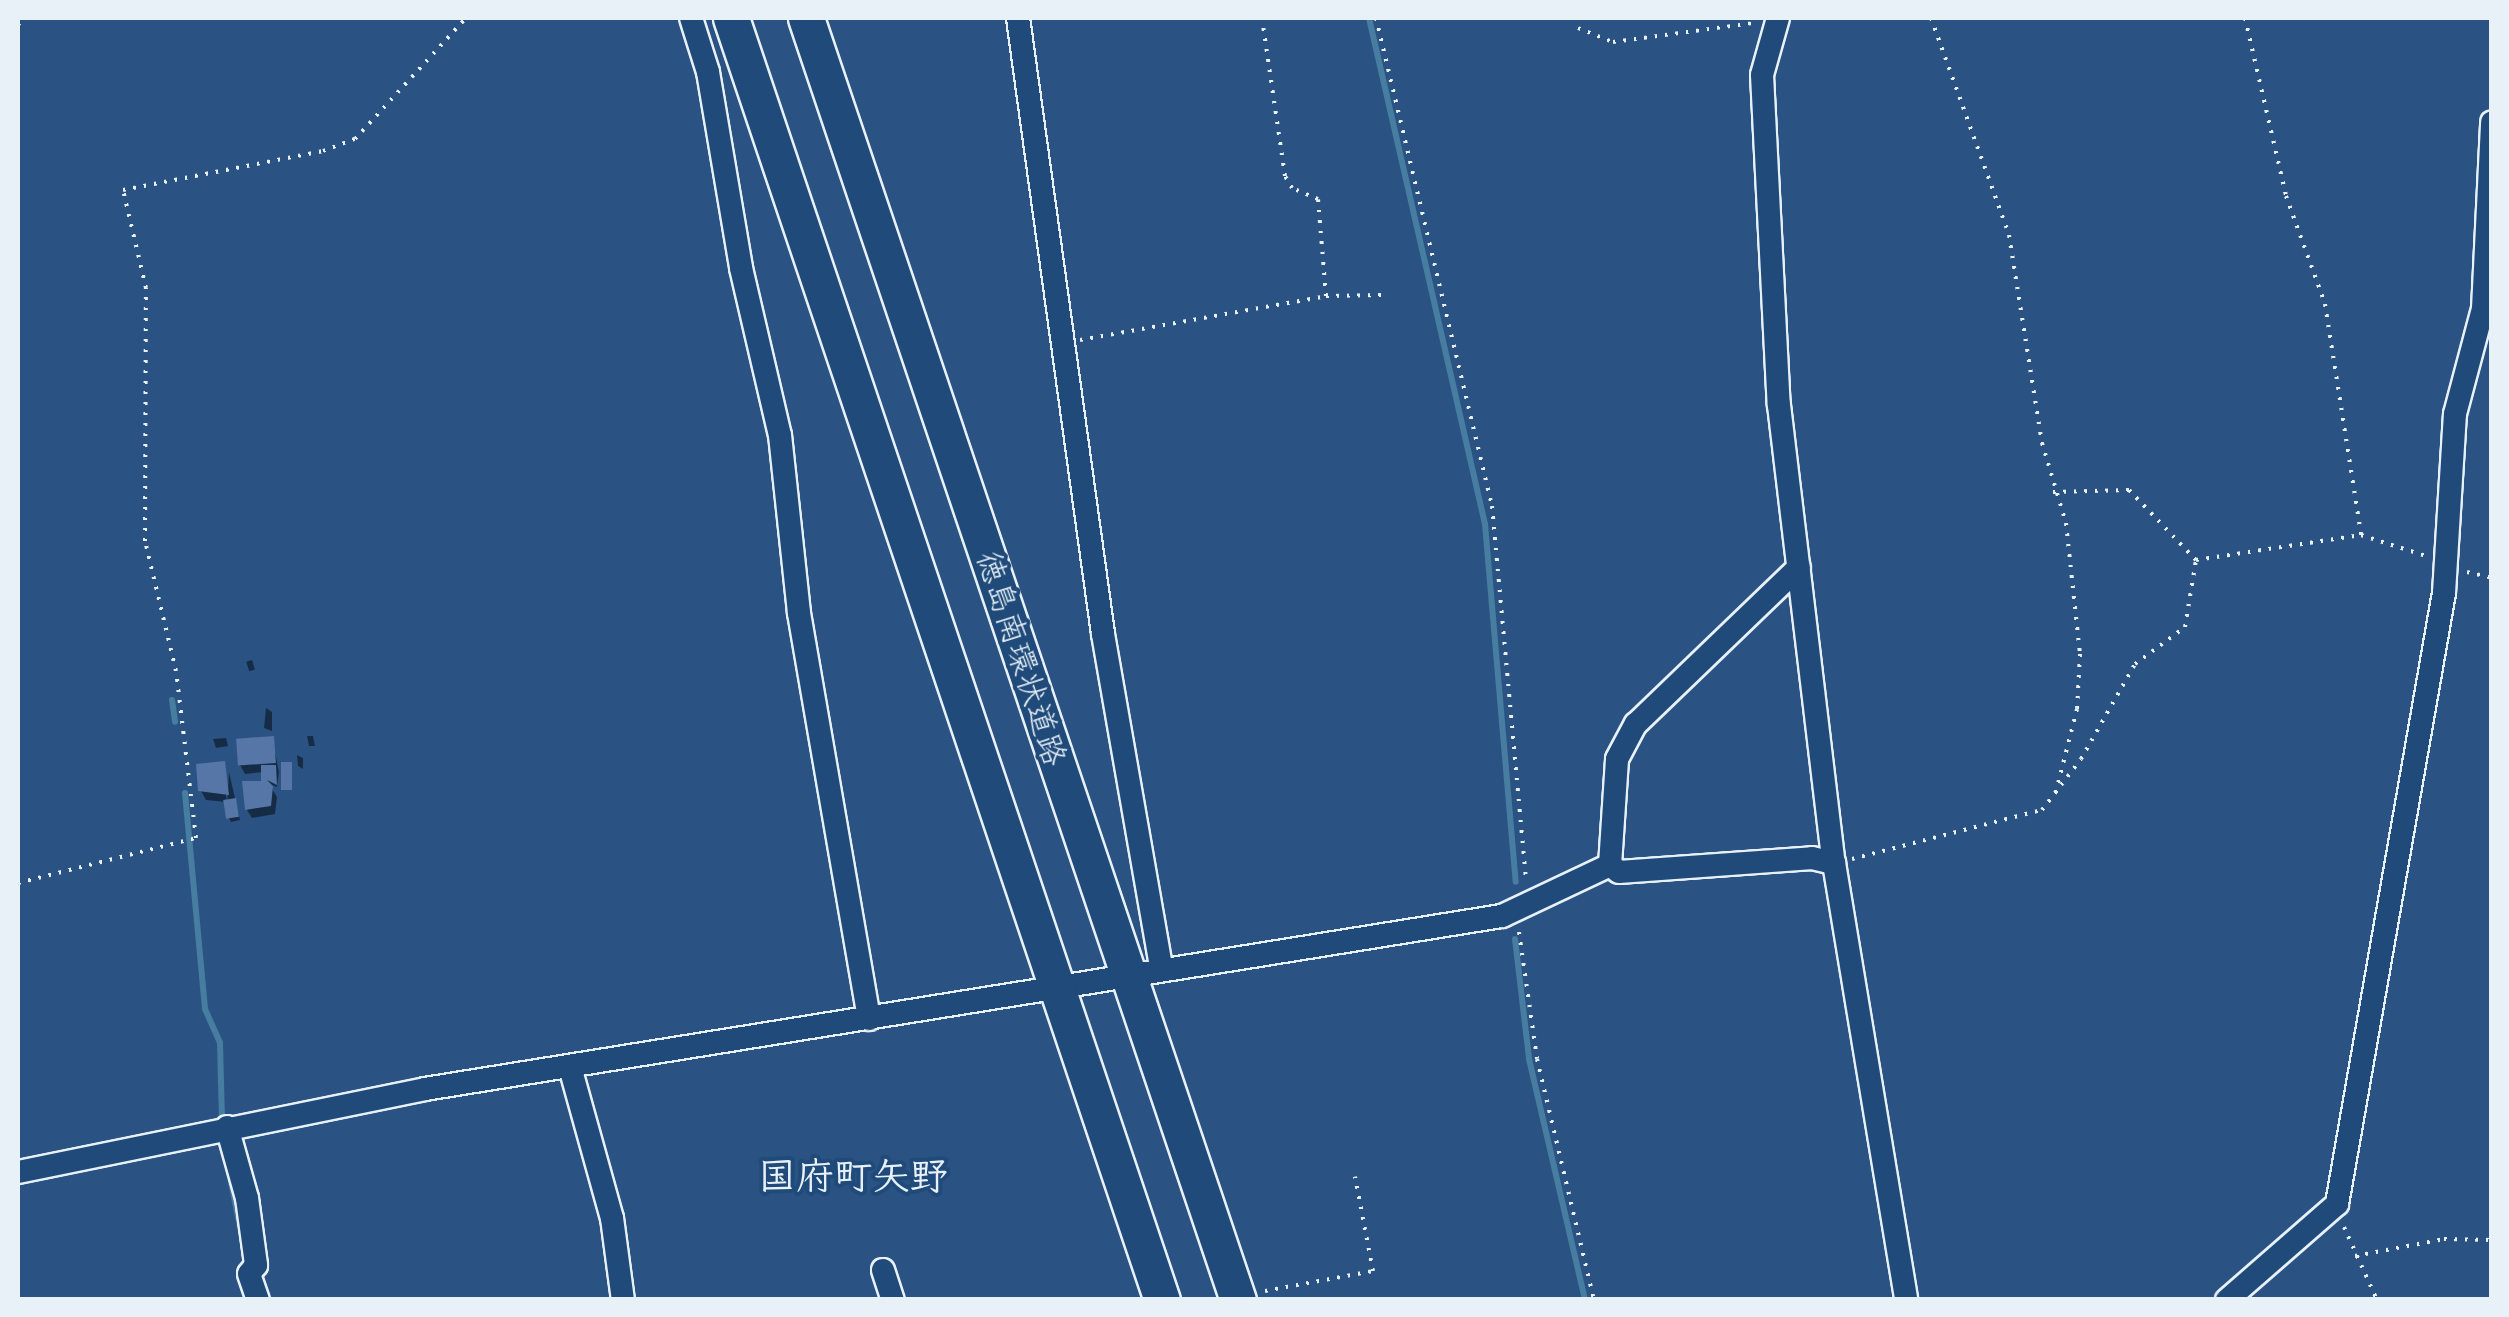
<!DOCTYPE html>
<meta charset="utf-8">
<style>
body{margin:0}
#map{position:relative;width:2509px;height:1317px;overflow:hidden;background:#2a5383;font-family:Mynerve,"Klee One",sans-serif}
div>[style]{position:absolute}
[style*='--x']{left:calc(var(--x)*1px);top:calc(var(--y)*1px);width:calc(var(--w)*1px);rotate:calc(var(--a)*1deg)}
.shadow>*{inset:0;background:#0007;transform-origin:0 0}
.stream>*{height:6px;margin:-3px;padding:0 3px;transform-origin:3px;border-radius:3px;background:#467da0}
.building>*{inset:0;background:#5576a6;transform-origin:0 0}
.path>*{height:4px;margin-top:-2px;transform-origin:0;background:repeating-linear-gradient(90deg,#e8f1f8 0 2.5px,transparent 0 10.5px)}
.roads{filter:drop-shadow(2px 0 #e8f1f8) drop-shadow(-2px 0 #e8f1f8) drop-shadow(0 2px #e8f1f8) drop-shadow(0 -2px #e8f1f8)}
.minor>*{height:22px;margin:-11px;padding:0 11px;transform-origin:11px;border-radius:11px;background:#1f4a7a}
.highway>*{height:35px;margin:-17.5px;padding:0 17.5px;transform-origin:17.5px;border-radius:17.5px;background:#1f4a7a}
span{translate:-50% -50%;white-space:nowrap;text-align:center;line-height:1.15;-webkit-text-stroke:8px #1f4a7a;paint-order:stroke}
.street-label{font-size:32px;color:#e8f1f8}
.quarter-label{font-size:38px;color:#e8f1f8;font-weight:700}
.frame{position:absolute;inset:0;border:20px solid #e8f1f8;pointer-events:none}
</style>
<div id="map">
<div class="shadow">
<i style="left:252px;top:660px;width:10px;height:6px;rotate:73deg"></i>
<i style="clip-path:polygon(266px 708px,272px 712px,272px 731px,264px 728px)"></i>
<i style="clip-path:polygon(307px 736px,313px 736px,315px 746px,309px 746px)"></i>
<i style="clip-path:polygon(226px 738px,228px 746px,216px 748px,213px 739px)"></i>
<i style="clip-path:polygon(272px 738px,279px 772px,277px 787px,269px 784px,277px 797px,275px 814px,252px 818px,247px 810px,269px 788px,263px 772px,245px 774px,240px 765px)"></i>
<i style="clip-path:polygon(297px 755px,303px 758px,303px 769px,298px 766px)"></i>
<i style="clip-path:polygon(224px 764px,227px 808px,229px 772px,240px 820px,231px 822px,229px 818px,226px 802px,206px 800px,201px 791px)"></i>
</div>
<div class="stream">
<i style="--x:1369;--y:18;--w:519;--a:77.09"></i>
<i style="--x:1485;--y:524;--w:359;--a:85.1"></i>
<i style="--x:172;--y:700;--w:22;--a:82"></i>
<i style="--x:185;--y:793;--w:217;--a:84.7"></i>
<i style="--x:205;--y:1009;--w:37;--a:66"></i>
<i style="--x:220;--y:1043;--w:75;--a:88.5"></i>
<i style="--x:1515;--y:939;--w:121;--a:83.3"></i>
<i style="--x:1529;--y:1059;--w:247;--a:76.9"></i>
<i style="--x:228;--y:1167;--w:102;--a:78.7"></i>
</div>
<div class="building">
<i style="left:274px;top:736px;width:27px;height:38px;rotate:86deg"></i>
<i style="clip-path:polygon(225px 761px,229px 795px,198px 791px,196px 764px)"></i>
<i style="left:281px;top:762px;width:11px;height:28px"></i>
<i style="clip-path:polygon(261px 765px,276px 765px,277px 785px,267px 780px,273px 786px,271px 806px,245px 810px,242px 781px,261px 781px)"></i>
<i style="left:236px;top:798px;width:19px;height:13px;rotate:81deg"></i>
</div>
<div class="path">
<i style="--x:1376;--y:18;--w:502;--a:76.63"></i>
<i style="--x:1492;--y:506;--w:376;--a:84.8"></i>
<i style="--x:1931;--y:18;--w:231;--a:70.2"></i>
<i style="--x:2009;--y:235;--w:211;--a:81"></i>
<i style="--x:2042;--y:443;--w:84;--a:73.3"></i>
<i style="--x:2066;--y:523;--w:132;--a:83.9"></i>
<i style="--x:2080;--y:654;--w:55;--a:93.1"></i>
<i style="--x:2077;--y:709;--w:89;--a:104.3"></i>
<i style="--x:2245;--y:18;--w:183;--a:77"></i>
<i style="--x:2286;--y:196;--w:115;--a:70.1"></i>
<i style="--x:2325;--y:304;--w:234;--a:81.1"></i>
<i style="--x:18;--y:25;--w:9;--a:-54"></i>
<i style="--x:1578;--y:28;--w:38;--a:22"></i>
<i style="--x:1613;--y:42;--w:141;--a:-7.7"></i>
<i style="--x:1326;--y:296;--w:55;--a:-1"></i>
<i style="--x:1080;--y:340;--w:250;--a:-10.1"></i>
<i style="--x:1326;--y:296;--w:97;--a:-94.7"></i>
<i style="--x:1318;--y:199;--w:28;--a:-157"></i>
<i style="--x:1292;--y:188;--w:14;--a:-120"></i>
<i style="--x:1285;--y:176;--w:160;--a:-98.3"></i>
<i style="--x:2053;--y:492;--w:76;--a:-1.5"></i>
<i style="--x:2129;--y:490;--w:97;--a:46.3"></i>
<i style="--x:2196;--y:560;--w:167;--a:-8.6"></i>
<i style="--x:2361;--y:535;--w:68;--a:17.9"></i>
<i style="--x:2467;--y:572;--w:26;--a:13"></i>
<i style="--x:1852;--y:859;--w:196;--a:-14.5"></i>
<i style="--x:2042;--y:810;--w:64;--a:-52.6"></i>
<i style="--x:2081;--y:759;--w:109;--a:-60.4"></i>
<i style="--x:2135;--y:664;--w:62;--a:-36.5"></i>
<i style="--x:2185;--y:627;--w:68;--a:-80.7"></i>
<i style="--x:18;--y:883;--w:184;--a:-14.2"></i>
<i style="--x:196;--y:838;--w:168;--a:-96.8"></i>
<i style="--x:176;--y:671;--w:134;--a:-103.4"></i>
<i style="--x:145;--y:541;--w:253;--a:-89.8"></i>
<i style="--x:146;--y:288;--w:101;--a:-103.2"></i>
<i style="--x:123;--y:190;--w:204;--a:-11"></i>
<i style="--x:323;--y:151;--w:34;--a:-21"></i>
<i style="--x:355;--y:139;--w:164;--a:-47.5"></i>
<i style="--x:1519;--y:932;--w:128;--a:81.9"></i>
<i style="--x:1537;--y:1059;--w:248;--a:76.7"></i>
<i style="--x:2344;--y:1227;--w:80;--a:65.7"></i>
<i style="--x:2355;--y:1256;--w:91;--a:-10.8"></i>
<i style="--x:2444;--y:1239;--w:48;--a:1.2"></i>
<i style="--x:1265;--y:1291;--w:110;--a:-10.5"></i>
<i style="--x:1373;--y:1271;--w:96;--a:-100.8"></i>
</div>
<div class="roads">
<div class="minor">
<i style="--x:691;--y:18;--w:57;--a:72.5"></i>
<i style="--x:708;--y:72;--w:199;--a:80.4"></i>
<i style="--x:741;--y:268;--w:171;--a:76.9"></i>
<i style="--x:780;--y:435;--w:179;--a:83.9"></i>
<i style="--x:799;--y:613;--w:412;--a:80.2"></i>
<i style="--x:1018;--y:18;--w:622;--a:82.14"></i>
<i style="--x:1103;--y:634;--w:339;--a:80.1"></i>
<i style="--x:1778;--y:18;--w:59;--a:105.7"></i>
<i style="--x:1762;--y:75;--w:330;--a:87.1"></i>
<i style="--x:1779;--y:405;--w:461;--a:83.2"></i>
<i style="--x:1834;--y:863;--w:443;--a:80.6"></i>
<i style="--x:1610;--y:865;--w:11;--a:38"></i>
<i style="--x:1619;--y:872;--w:194;--a:-4.1"></i>
<i style="--x:1812;--y:858;--w:23;--a:13"></i>
<i style="--x:570;--y:1067;--w:157;--a:74.5"></i>
<i style="--x:612;--y:1218;--w:83;--a:82.4"></i>
<i style="--x:227;--y:1127;--w:74;--a:74.3"></i>
<i style="--x:247;--y:1198;--w:68;--a:82.3"></i>
<i style="--x:256;--y:1265;--w:11;--a:128"></i>
<i style="--x:249;--y:1274;--w:28;--a:71"></i>
<i style="--x:18;--y:1172;--w:415;--a:-11.5"></i>
<i style="--x:425;--y:1089;--w:1091;--a:-9.13"></i>
<i style="--x:1502;--y:916;--w:119;--a:-25.3"></i>
<i style="--x:1610;--y:865;--w:106;--a:-86.2"></i>
<i style="--x:1617;--y:759;--w:40;--a:-62"></i>
<i style="--x:1636;--y:724;--w:226;--a:-43.9"></i>
<i style="--x:883;--y:1270;--w:32;--a:72"></i>
<i style="--x:2227;--y:1300;--w:146;--a:-41.1"></i>
<i style="--x:2337;--y:1204;--w:620;--a:-80.07"></i>
<i style="--x:2444;--y:593;--w:179;--a:-86.5"></i>
<i style="--x:2455;--y:414;--w:109;--a:-75.1"></i>
<i style="--x:2483;--y:309;--w:187;--a:-87.2"></i>
</div>
<div class="highway">
<i style="--x:731;--y:18;--w:1353;--a:71.42"></i>
<i style="--x:806;--y:18;--w:1353;--a:71.38"></i>
</div>
</div>
<div class="street-label">
<span style="left:1020px;top:659px;rotate:72deg">徳島南環状道路</span>
</div>
<div class="quarter-label">
<span style="left:853px;top:1179px">国府町矢野</span>
</div>
<div class="frame"></div>
</div>
